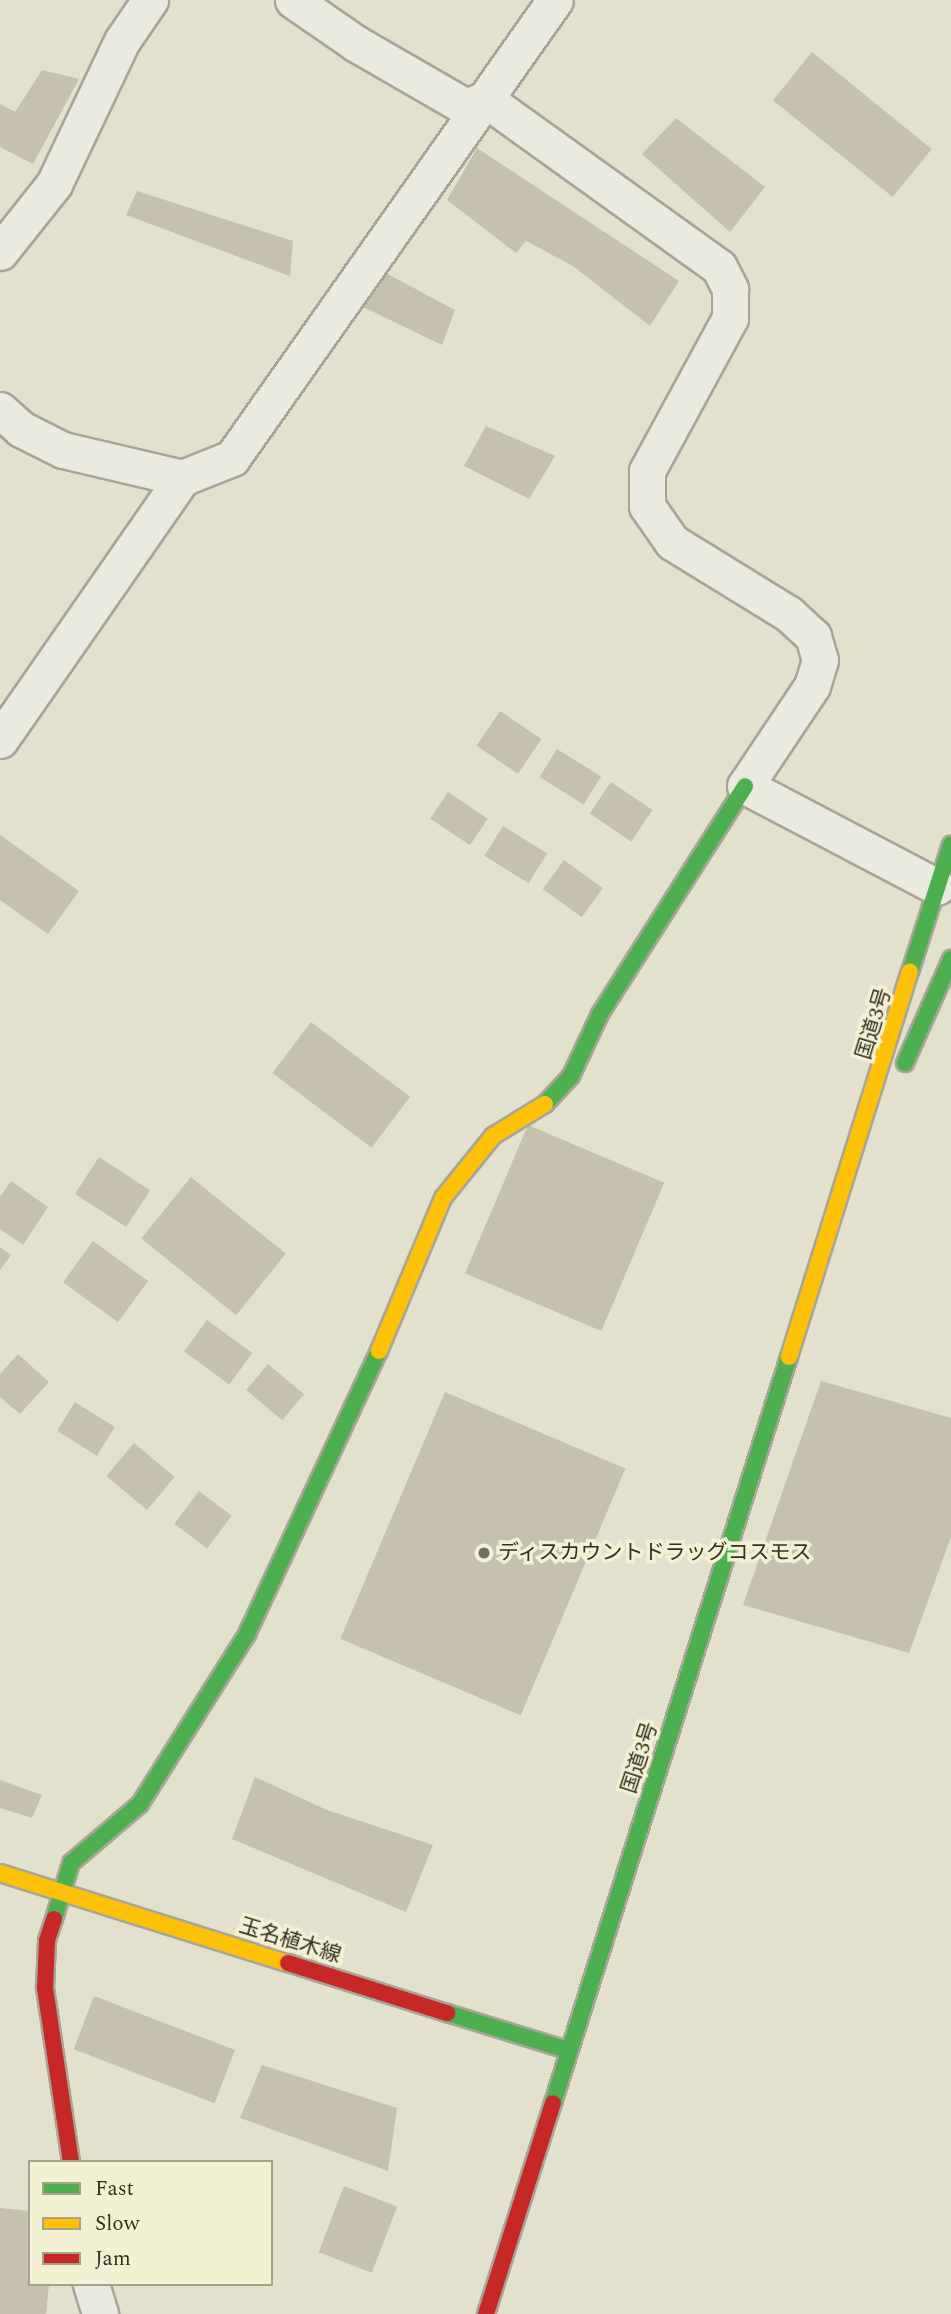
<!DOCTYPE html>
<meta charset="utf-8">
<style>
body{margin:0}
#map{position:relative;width:951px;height:2314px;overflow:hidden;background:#e2e1cd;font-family:Spectral,"Noto Sans JP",serif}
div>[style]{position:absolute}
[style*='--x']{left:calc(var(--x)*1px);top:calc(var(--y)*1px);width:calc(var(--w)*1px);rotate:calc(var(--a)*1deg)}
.building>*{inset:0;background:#c5c1ae;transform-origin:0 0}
.roads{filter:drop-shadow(2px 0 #a7a597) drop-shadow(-2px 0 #a7a597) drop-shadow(0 2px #a7a597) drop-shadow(0 -2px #a7a597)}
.street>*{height:35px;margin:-17.5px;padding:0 17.5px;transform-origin:17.5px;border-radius:17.5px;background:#eaeadf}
.fast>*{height:16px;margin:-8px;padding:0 8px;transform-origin:8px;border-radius:8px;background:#4caf50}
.slow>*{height:16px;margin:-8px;padding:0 8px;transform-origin:8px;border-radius:8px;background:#ffc107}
.jam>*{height:16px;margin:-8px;padding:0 8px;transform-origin:8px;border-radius:8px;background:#c62828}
.dots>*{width:19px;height:19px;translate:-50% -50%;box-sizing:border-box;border:4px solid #f2f1d4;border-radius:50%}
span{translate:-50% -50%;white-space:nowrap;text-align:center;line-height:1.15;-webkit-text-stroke:7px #f2f1d4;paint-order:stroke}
.street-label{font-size:21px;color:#352f1f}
.poi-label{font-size:21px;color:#352f1f}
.left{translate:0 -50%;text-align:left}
.legend{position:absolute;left:28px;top:2160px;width:245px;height:126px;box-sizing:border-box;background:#f2f1d4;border:2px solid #a6a38c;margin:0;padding:9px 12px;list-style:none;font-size:21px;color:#352f1f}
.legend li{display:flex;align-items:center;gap:14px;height:35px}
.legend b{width:35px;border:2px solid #a6a38c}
</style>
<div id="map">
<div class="building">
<i style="left:812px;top:52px;width:154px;height:62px;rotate:39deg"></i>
<i style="clip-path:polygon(42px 70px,79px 79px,33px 164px,0 147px,0 104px,15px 112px)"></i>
<i style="clip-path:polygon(676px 118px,765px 187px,730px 232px,642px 154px)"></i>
<i style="clip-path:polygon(477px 148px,679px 281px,650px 326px,573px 266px,526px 241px,516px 253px,447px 200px)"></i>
<i style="clip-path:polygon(137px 191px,293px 241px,290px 276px,126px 215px)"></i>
<i style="clip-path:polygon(382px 271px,455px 310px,442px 345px,359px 305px)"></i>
<i style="clip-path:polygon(486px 426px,555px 456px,529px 499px,464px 466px)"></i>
<i style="left:500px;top:711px;width:50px;height:42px;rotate:34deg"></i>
<i style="left:557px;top:749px;width:52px;height:33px;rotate:32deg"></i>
<i style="left:611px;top:782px;width:50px;height:38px;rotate:34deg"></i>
<i style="left:448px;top:792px;width:48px;height:32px;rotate:34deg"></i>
<i style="left:503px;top:826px;width:52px;height:35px;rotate:32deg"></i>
<i style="clip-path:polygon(0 835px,79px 891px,48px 934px,0 900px)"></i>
<i style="left:564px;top:860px;width:48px;height:36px;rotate:36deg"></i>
<i style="left:311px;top:1022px;width:124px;height:64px;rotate:37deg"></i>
<i style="left:528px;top:1125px;width:148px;height:161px;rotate:23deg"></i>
<i style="left:99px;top:1157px;width:61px;height:44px;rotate:33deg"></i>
<i style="left:191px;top:1177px;width:122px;height:79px;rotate:39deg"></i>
<i style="clip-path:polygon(11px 1181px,48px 1207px,23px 1245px,0 1229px,0 1197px)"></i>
<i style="left:93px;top:1241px;width:68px;height:51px;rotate:36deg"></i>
<i style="clip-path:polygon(0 1247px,11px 1255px,0 1270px)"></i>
<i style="left:207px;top:1320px;width:56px;height:39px;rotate:36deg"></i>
<i style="clip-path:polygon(18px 1354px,49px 1382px,20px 1414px,0 1397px,0 1374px)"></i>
<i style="left:268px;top:1364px;width:47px;height:34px;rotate:40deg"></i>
<i style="clip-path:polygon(821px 1381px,951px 1418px,951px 1537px,909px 1653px,743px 1605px)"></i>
<i style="left:445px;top:1392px;width:196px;height:268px;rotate:23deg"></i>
<i style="left:75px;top:1402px;width:47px;height:34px;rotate:32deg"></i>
<i style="left:134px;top:1443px;width:53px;height:43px;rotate:40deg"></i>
<i style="left:199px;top:1491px;width:41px;height:41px;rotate:37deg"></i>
<i style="clip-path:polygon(255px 1777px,327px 1810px,433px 1845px,406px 1912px,232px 1839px)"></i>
<i style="clip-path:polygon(0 1780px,42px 1795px,32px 1818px,0 1808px)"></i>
<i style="left:94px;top:1996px;width:151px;height:57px;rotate:21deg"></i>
<i style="clip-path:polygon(262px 2065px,397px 2108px,388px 2171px,240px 2118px)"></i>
<i style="left:344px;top:2186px;width:57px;height:71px;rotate:21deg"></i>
<i style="clip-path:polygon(0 2208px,30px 2211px,30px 2284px,49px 2284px,46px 2314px,0 2314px)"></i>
</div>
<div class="roads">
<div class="street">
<i style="--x:293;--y:0;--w:75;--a:34.7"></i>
<i style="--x:355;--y:43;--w:128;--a:30"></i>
<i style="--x:466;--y:107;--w:21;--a:-23"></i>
<i style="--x:485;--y:99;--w:288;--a:35.7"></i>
<i style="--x:719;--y:267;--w:25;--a:63"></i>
<i style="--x:730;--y:289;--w:29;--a:90"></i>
<i style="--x:730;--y:318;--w:174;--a:118.5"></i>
<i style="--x:647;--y:471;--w:35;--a:90"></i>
<i style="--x:647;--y:506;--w:44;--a:55.2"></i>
<i style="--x:672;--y:542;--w:137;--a:31.6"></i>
<i style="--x:789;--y:614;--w:33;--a:43"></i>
<i style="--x:813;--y:636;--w:25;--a:74"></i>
<i style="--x:820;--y:660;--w:27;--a:107"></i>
<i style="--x:812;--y:686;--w:120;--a:123.8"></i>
<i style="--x:745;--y:786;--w:217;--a:27.7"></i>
<i style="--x:0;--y:252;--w:87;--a:-51.5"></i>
<i style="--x:54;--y:184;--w:158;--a:-64.6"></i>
<i style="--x:122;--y:41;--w:50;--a:-55.7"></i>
<i style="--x:0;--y:410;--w:28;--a:42"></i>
<i style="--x:21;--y:429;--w:47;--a:26.6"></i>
<i style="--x:63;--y:450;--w:122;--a:13.2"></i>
<i style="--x:0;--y:740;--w:319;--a:-55.2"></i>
<i style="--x:182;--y:478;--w:54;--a:-21.8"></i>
<i style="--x:232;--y:458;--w:560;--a:-54.81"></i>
<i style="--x:91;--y:2284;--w:31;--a:73"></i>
</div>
<div class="fast">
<i style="--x:910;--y:972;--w:134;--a:-72.2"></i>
<i style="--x:905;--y:1063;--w:114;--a:-66.1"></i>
<i style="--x:545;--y:1104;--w:38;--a:-47"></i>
<i style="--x:571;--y:1076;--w:68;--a:-64.9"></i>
<i style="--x:600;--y:1014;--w:270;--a:-57.5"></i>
<i style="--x:54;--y:1919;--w:59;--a:-73.1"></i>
<i style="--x:71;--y:1863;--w:91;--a:-40.5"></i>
<i style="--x:140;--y:1804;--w:201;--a:-57.8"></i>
<i style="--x:247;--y:1634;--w:312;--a:-65"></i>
<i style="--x:447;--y:2013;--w:126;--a:17.1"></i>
<i style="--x:553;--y:2103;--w:782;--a:-72.45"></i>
</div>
<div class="slow">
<i style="--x:379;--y:1351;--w:166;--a:-67.3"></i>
<i style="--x:443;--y:1198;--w:80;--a:-51.1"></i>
<i style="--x:493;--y:1136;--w:61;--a:-31.6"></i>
<i style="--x:789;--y:1357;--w:404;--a:-72.6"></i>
<i style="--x:0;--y:1873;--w:302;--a:17.4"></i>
</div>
<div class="jam">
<i style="--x:54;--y:1919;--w:23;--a:108"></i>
<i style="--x:47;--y:1941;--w:47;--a:92.4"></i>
<i style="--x:45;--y:1988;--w:176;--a:81.5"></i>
<i style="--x:288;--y:1963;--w:167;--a:17.5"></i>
<i style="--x:486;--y:2314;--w:221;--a:-72.4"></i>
</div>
</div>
<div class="dots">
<i style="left:484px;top:1553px;background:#726d5c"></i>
</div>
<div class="street-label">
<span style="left:874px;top:1024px;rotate:-73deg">国道3号</span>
<span style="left:640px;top:1758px;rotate:-72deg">国道3号</span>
<span style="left:290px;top:1941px;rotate:17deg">玉名植木線</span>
</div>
<div class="poi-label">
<span class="left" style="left:498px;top:1553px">ディスカウントドラッグコスモス</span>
</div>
<ul class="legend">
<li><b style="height:9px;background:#4caf50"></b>Fast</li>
<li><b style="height:9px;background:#ffc107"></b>Slow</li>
<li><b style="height:9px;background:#c62828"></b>Jam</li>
</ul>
</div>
